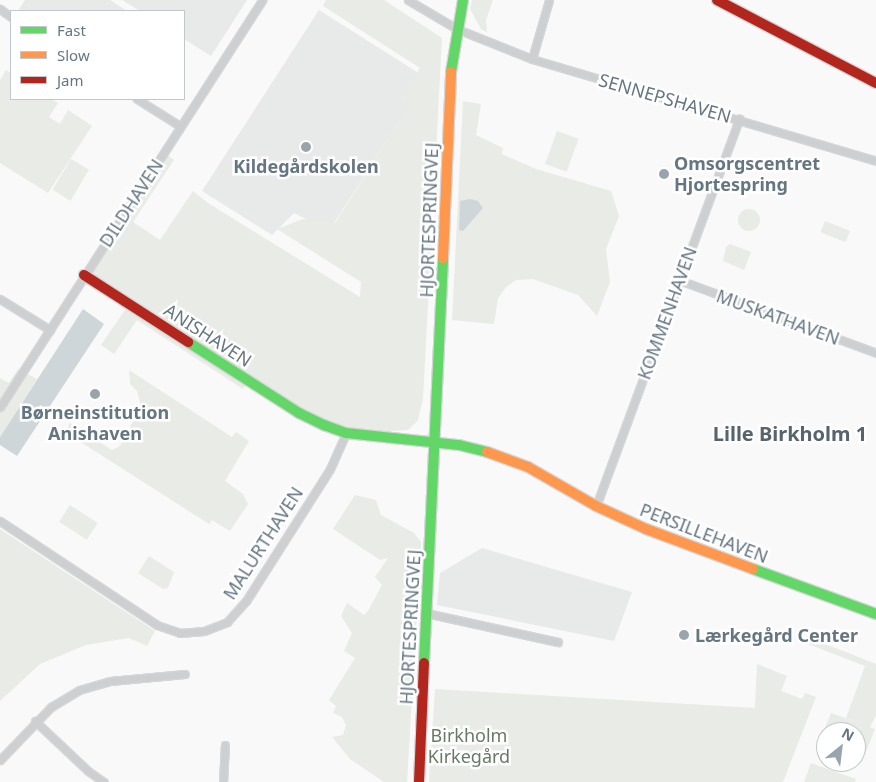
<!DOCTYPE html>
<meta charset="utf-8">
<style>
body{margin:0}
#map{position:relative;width:876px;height:782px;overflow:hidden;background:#f9f9f9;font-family:"Noto Sans",sans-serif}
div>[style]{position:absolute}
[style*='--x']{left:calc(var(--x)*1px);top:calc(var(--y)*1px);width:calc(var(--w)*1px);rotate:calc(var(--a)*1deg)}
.built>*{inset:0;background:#e8e9e9}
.green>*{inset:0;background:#e8ebe6;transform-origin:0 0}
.round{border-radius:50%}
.water>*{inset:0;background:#ced6d9}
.roads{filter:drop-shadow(1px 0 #d5d6d7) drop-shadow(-1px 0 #d5d6d7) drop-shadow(0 1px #d5d6d7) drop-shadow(0 -1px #d5d6d7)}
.street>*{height:7px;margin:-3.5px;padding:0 3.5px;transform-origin:3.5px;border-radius:3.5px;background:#cecfd0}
.fast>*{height:10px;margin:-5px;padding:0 5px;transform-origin:5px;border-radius:5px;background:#63d668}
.slow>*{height:10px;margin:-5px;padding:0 5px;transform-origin:5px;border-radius:5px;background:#ff974d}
.jam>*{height:10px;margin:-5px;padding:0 5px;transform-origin:5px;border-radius:5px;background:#b3261e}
.dots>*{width:14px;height:14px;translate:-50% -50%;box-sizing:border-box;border:2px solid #fff;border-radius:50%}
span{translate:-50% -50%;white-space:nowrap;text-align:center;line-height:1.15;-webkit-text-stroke:5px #fff;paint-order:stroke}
.street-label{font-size:18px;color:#657683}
.poi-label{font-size:18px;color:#657683;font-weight:700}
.left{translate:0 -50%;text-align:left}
.park-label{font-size:18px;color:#687a64}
.quarter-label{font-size:20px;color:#57646e;font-weight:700}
.legend{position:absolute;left:10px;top:10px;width:175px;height:90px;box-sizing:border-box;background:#fff;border:1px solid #c1c8cd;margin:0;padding:6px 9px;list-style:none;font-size:15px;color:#657683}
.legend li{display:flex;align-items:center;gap:10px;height:25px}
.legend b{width:25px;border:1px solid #c1c8cd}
.north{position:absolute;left:816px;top:722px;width:50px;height:50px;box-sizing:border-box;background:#fff;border:1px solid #c1c8cd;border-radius:50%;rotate:29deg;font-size:14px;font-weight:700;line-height:20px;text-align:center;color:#657683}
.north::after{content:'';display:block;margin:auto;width:18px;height:22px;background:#99a4ac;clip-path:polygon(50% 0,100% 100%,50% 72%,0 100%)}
</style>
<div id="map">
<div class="built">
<i style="clip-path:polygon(25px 0,110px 0,127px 11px,18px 11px)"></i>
<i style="clip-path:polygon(122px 0,247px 0,211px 56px,184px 39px,184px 11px,140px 11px)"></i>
<i style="clip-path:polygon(319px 10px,417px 72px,411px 103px,329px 231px,294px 213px,272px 235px,202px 191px)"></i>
<i style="clip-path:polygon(482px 548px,632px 592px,614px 641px,437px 605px,440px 573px)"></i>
</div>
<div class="green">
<i style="clip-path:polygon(326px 0,384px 0,442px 38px,423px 399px,418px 420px,408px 430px,370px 432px,336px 424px,299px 410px,250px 376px,243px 389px,137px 320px,114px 354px,101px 345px,131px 301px,96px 278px,92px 272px,166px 154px,174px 160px,133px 222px,160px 240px,193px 191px,208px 203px,360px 297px,361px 282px,277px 229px,303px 219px,335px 223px,410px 104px,400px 100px,420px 68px,323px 6px)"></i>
<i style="clip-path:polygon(472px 0,493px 0,486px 20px,487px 32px,481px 29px,470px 9px)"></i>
<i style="clip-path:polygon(6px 70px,11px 73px,11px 99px,51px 99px,58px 103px,49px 117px,60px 124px,68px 110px,92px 126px,48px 193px,0 163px,0 80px)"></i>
<i style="clip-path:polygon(463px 101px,481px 104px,476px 135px,503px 148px,502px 154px,536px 169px,611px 191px,619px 216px,606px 249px,610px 282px,597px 316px,578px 295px,533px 279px,516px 280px,506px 287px,498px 298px,494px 324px,452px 320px)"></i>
<i style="left:557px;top:131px;width:23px;height:35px;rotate:20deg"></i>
<i style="left:71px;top:159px;width:21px;height:36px;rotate:31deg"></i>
<i class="round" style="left:738px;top:209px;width:22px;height:22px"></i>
<i style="left:825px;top:221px;width:27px;height:12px;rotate:22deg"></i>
<i style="clip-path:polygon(730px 244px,751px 252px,744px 270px,723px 261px,726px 247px)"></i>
<i style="clip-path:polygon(18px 369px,37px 379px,0 437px,0 378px,9px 383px)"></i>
<i style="clip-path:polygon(129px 370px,232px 437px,236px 432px,249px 441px,225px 481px,243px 494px,248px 504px,230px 531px,212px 520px,209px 524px,65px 432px,70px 423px,112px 450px,120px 446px,141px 406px,137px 391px,130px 384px)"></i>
<i style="clip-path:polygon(355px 495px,376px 500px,381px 515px,414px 533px,421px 542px,407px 782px,384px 782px,350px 759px,332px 737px,343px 735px,346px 725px,342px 717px,333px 713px,336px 706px,329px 700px,355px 658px,344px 651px,352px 633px,341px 616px,347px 603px,364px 615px,368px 611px,382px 585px,375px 577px,388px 558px,380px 560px,333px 529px)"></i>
<i style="left:70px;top:505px;width:33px;height:20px;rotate:33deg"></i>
<i style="clip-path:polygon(0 529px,155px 631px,147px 646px,129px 638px,86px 645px,40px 664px,0 701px)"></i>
<i style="clip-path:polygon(149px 556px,174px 572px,168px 588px,163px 589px,138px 573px)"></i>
<i style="clip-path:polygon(810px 638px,876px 664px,876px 715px,870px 727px,875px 729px,862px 762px,856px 760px,856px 732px,826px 732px,826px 748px,818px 745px,831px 713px,867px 726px,846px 718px,865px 666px,808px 644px)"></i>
<i style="clip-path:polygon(757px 664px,787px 676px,781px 691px,802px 699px,805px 693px,816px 697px,783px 782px,429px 782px,435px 689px,755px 708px)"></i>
<i style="clip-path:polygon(811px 763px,856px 779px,855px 782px,804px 782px)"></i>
</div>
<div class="water">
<i style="clip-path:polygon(470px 199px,478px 201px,483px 208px,463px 231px,459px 230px,460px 201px)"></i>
<i style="clip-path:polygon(83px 309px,104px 324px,17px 456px,0 445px,0 437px)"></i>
</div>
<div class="roads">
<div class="street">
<i style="--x:408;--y:0;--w:57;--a:30.6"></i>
<i style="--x:457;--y:29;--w:81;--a:21.8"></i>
<i style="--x:532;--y:59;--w:359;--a:16.5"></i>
<i style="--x:0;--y:9;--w:14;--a:36"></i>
<i style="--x:532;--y:59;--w:61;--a:-73.9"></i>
<i style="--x:137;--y:99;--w:51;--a:32.1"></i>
<i style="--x:679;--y:280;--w:210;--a:20.3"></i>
<i style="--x:0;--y:299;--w:59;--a:31.8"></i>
<i style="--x:0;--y:407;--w:484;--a:-57.2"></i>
<i style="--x:596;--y:506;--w:413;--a:-69.7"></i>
<i style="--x:0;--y:521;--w:188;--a:33.5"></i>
<i style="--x:157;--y:625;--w:24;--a:19"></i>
<i style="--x:180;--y:633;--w:24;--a:-5"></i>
<i style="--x:204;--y:631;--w:25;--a:-21"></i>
<i style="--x:227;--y:622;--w:28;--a:-48"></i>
<i style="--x:246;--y:601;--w:156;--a:-57.5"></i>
<i style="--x:330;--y:469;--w:39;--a:-66"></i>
<i style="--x:426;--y:613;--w:135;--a:12.4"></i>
<i style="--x:35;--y:721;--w:73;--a:43.3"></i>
<i style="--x:88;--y:771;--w:19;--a:35"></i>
<i style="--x:0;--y:760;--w:74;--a:-46.1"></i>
<i style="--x:51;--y:707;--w:33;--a:-31"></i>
<i style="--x:79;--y:690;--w:32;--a:-16"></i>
<i style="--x:110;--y:681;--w:75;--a:-5.3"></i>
<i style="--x:223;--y:782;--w:37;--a:-87"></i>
</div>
<div class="fast">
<i style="--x:451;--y:72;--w:73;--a:-80.5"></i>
<i style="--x:188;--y:342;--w:132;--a:32.6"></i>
<i style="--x:299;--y:413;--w:28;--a:26"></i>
<i style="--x:324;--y:425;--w:23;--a:20"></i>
<i style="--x:346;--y:433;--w:114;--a:6.1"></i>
<i style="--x:459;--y:445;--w:29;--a:14"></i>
<i style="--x:753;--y:569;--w:131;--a:20.1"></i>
<i style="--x:424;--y:663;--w:405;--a:-87.3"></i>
</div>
<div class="slow">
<i style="--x:443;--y:258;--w:186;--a:-87.5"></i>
<i style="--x:487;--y:452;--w:44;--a:20.1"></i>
<i style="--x:528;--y:467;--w:78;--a:29.8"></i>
<i style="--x:596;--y:506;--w:55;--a:24.7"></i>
<i style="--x:646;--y:529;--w:114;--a:20.5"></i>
</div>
<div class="jam">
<i style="--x:717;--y:0;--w:179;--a:27.6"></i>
<i style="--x:84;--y:275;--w:124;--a:32.8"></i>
<i style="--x:419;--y:782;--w:119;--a:-87.6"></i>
</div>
</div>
<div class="dots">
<i style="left:306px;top:147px;background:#99a4ac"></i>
<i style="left:664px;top:174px;background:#99a4ac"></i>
<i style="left:95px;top:394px;background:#99a4ac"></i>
<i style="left:684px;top:635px;background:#99a4ac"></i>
</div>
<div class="street-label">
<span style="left:665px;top:98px;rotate:16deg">SENNEPSHAVEN</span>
<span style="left:131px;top:203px;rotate:-57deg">DILDHAVEN</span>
<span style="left:429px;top:220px;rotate:-88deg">HJORTESPRINGVEJ</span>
<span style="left:667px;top:313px;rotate:-70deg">KOMMENHAVEN</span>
<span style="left:778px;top:317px;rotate:20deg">MUSKATHAVEN</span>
<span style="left:208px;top:335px;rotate:33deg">ANISHAVEN</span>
<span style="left:704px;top:533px;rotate:21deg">PERSILLEHAVEN</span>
<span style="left:263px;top:543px;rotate:-57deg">MALURTHAVEN</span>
<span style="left:410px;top:627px;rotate:-87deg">HJORTESPRINGVEJ</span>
</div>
<div class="poi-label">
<span class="left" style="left:674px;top:174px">Omsorgscentret<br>Hjortespring</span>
<span style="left:306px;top:166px">Kildegårdskolen</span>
<span style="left:95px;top:423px">Børneinstitution<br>Anishaven</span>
<span class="left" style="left:695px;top:635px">Lærkegård Center</span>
</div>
<div class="park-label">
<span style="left:469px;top:746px">Birkholm<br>Kirkegård</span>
</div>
<div class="quarter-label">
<span style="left:790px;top:433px">Lille Birkholm 1</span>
</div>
<ul class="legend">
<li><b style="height:6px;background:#63d668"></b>Fast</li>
<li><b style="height:6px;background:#ff974d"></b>Slow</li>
<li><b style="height:6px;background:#b3261e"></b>Jam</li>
</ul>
<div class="north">N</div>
</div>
